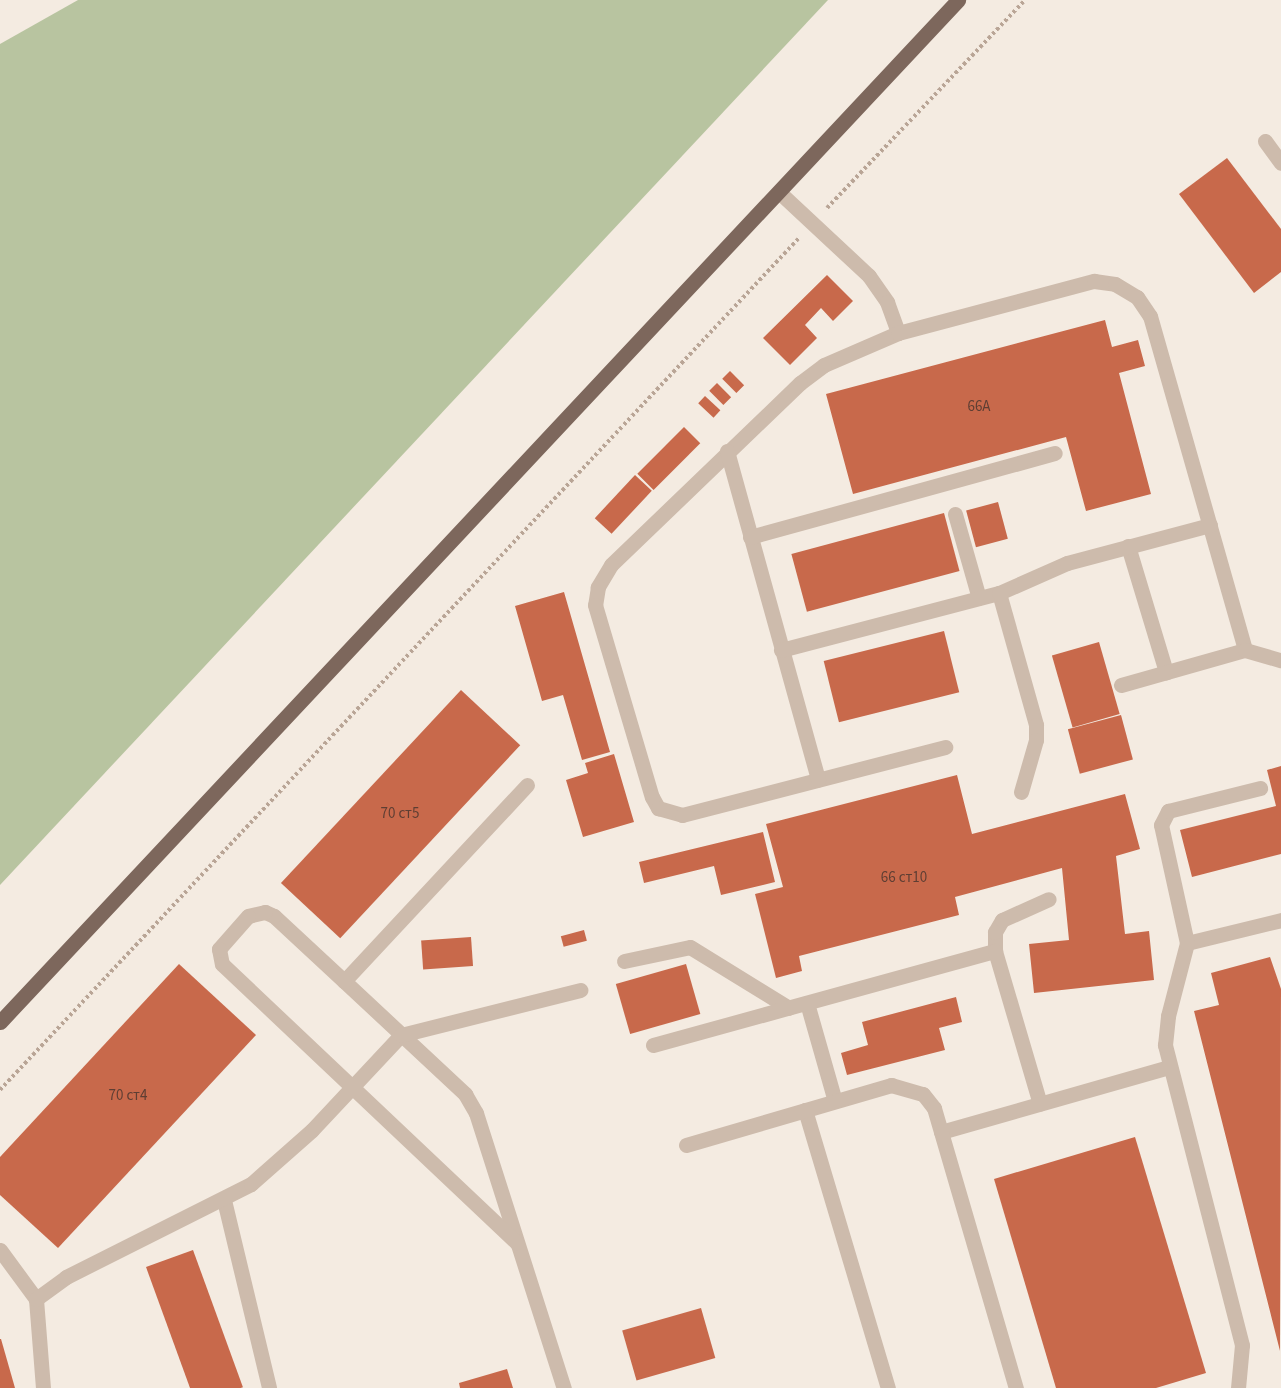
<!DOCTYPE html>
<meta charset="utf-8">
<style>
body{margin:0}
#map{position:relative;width:1281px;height:1388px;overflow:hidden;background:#f4ebe1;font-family:"Source Sans 3",sans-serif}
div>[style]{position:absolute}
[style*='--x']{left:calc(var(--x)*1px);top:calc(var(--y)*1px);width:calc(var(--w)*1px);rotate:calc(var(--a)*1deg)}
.green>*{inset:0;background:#b8c4a0}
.building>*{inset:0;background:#c8694b;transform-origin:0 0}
.path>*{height:4px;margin-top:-2px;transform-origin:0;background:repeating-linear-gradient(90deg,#b9a596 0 3px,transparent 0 6px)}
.service>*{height:15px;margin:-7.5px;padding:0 7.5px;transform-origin:7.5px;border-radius:7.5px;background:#cdbbac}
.primary>*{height:15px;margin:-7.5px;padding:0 7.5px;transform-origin:7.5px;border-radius:7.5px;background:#7d675c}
span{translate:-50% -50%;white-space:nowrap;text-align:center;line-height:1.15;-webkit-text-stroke:4.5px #fbf5ee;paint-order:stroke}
.number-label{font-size:15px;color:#5e3e33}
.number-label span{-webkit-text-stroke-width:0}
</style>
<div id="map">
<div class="green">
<i style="clip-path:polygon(78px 0,828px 0,0 885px,0 44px)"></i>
</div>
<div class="building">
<i style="clip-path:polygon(1227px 158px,1281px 229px,1281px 272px,1254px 293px,1179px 194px)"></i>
<i style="clip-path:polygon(827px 275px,853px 301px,833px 321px,821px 308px,805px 325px,817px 338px,790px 365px,763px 338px)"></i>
<i style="clip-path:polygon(1105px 320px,1112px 347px,1138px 340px,1145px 366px,1119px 373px,1151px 494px,1086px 511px,1066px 437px,853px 494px,826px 394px)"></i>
<i style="left:730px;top:371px;width:20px;height:11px;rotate:45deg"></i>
<i style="left:717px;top:383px;width:20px;height:11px;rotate:45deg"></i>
<i style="left:705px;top:396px;width:21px;height:10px;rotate:43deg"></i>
<i style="left:684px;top:427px;width:23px;height:66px;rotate:45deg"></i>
<i style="left:635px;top:475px;width:23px;height:59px;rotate:43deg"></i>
<i style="left:998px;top:502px;width:38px;height:33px;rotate:75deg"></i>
<i style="left:944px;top:513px;width:60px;height:158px;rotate:75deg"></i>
<i style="clip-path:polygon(564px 592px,610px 752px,582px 760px,563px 695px,542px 701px,515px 606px)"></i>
<i style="left:944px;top:631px;width:63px;height:124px;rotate:76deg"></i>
<i style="left:1099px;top:642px;width:75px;height:49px;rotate:74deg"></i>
<i style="left:461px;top:690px;width:81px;height:264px;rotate:43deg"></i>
<i style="left:1121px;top:715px;width:46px;height:55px;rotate:75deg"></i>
<i style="clip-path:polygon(614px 754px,634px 822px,583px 837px,566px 780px,588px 773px,585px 763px)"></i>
<i style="clip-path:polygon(1281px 766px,1281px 854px,1192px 877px,1180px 830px,1276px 806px,1267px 770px)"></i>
<i style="clip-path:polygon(957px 775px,972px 834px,1125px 794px,1140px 849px,1116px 856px,1125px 934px,1149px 931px,1154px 980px,1034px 993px,1029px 944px,1069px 940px,1062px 868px,955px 897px,959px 915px,799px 956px,802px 971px,776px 978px,755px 894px,783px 887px,766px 824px)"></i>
<i style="clip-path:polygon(763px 832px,775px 882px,721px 895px,714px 866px,644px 883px,639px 862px)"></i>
<i style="left:584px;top:930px;width:11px;height:24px;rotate:75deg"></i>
<i style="left:471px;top:937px;width:29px;height:50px;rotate:86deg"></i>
<i style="clip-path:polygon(1270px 957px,1281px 989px,1280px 1351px,1194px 1011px,1219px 1005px,1211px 973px)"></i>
<i style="clip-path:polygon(179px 964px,256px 1035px,58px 1248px,0 1195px,0 1157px)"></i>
<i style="left:686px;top:964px;width:52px;height:73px;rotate:74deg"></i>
<i style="clip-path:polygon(956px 997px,962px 1022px,939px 1028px,945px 1050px,847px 1075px,841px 1053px,868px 1045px,862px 1022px)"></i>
<i style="clip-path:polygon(1135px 1137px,1206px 1373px,1156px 1388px,1056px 1388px,994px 1179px)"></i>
<i style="left:193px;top:1250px;width:146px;height:50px;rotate:70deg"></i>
<i style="left:701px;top:1308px;width:52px;height:82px;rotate:74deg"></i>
<i style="clip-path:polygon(0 1339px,1px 1339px,15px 1388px,0 1388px)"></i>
<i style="clip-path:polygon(507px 1369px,513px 1388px,460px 1388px,459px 1383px)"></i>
</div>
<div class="path">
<i style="--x:827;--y:208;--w:287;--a:-46.4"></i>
<i style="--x:0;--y:1090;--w:1168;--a:-46.84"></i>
</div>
<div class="service">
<i style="--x:1265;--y:141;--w:27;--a:54"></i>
<i style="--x:779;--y:192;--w:123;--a:43"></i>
<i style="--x:869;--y:276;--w:32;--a:55"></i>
<i style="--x:887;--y:302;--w:33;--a:70"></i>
<i style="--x:898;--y:333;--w:81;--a:156.6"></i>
<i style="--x:824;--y:365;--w:30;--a:143"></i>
<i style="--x:800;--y:383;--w:262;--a:136.1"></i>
<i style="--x:611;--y:565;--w:26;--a:121"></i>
<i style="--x:598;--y:587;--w:18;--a:99"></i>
<i style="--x:595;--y:605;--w:200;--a:73.5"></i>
<i style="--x:652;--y:797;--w:13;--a:61"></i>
<i style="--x:658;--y:808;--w:25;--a:16"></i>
<i style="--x:682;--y:815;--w:272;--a:-14.5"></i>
<i style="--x:898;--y:333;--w:203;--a:-14.9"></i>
<i style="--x:1094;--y:281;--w:21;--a:8"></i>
<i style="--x:1115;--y:284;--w:26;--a:31"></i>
<i style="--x:1137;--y:297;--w:23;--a:56"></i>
<i style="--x:1150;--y:316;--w:347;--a:74.1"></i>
<i style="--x:727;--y:451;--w:341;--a:74.5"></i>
<i style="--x:955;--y:514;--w:87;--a:74.1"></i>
<i style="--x:750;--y:537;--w:316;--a:-15.4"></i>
<i style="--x:1128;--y:546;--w:132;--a:73.2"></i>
<i style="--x:999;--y:593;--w:137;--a:74.3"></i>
<i style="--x:1036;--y:725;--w:15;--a:90"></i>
<i style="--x:1036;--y:740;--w:54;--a:106.1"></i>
<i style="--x:781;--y:650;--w:225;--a:-14.7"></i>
<i style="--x:999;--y:593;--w:74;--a:-23.8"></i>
<i style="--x:1067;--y:563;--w:148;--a:-14.9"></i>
<i style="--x:1121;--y:685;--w:129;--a:-15.8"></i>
<i style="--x:1245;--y:650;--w:37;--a:16"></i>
<i style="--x:527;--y:785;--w:268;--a:133"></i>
<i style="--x:344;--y:981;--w:166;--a:43"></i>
<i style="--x:465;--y:1094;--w:22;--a:60"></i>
<i style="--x:476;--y:1113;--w:289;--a:72.3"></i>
<i style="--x:1187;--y:943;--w:97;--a:-13.7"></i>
<i style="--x:995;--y:951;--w:19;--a:-90"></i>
<i style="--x:995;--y:932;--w:14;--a:-60"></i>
<i style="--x:1002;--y:920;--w:51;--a:-24.1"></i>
<i style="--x:624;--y:961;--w:67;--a:-12"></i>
<i style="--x:690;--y:947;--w:116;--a:31.6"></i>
<i style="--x:344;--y:981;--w:96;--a:-137.1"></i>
<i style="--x:274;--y:916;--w:10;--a:-156"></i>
<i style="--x:265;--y:912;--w:17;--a:167"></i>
<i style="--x:248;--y:916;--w:44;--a:131.3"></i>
<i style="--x:219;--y:949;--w:15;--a:79"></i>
<i style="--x:222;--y:964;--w:405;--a:43.4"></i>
<i style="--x:807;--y:1003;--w:102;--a:74.1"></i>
<i style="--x:653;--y:1045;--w:355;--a:-15.4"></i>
<i style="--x:995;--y:951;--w:159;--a:73.6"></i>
<i style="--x:805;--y:1110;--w:290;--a:73.4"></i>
<i style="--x:941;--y:1132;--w:237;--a:-15.9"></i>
<i style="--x:686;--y:1145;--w:214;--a:-16.3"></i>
<i style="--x:891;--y:1085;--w:33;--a:16"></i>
<i style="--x:923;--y:1094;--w:18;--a:52"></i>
<i style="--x:934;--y:1108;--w:292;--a:73.7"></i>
<i style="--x:224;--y:1200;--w:193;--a:76.5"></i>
<i style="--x:0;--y:1250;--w:61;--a:53.7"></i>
<i style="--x:43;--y:1388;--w:89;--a:-94.5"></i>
<i style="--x:36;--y:1299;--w:37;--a:-36"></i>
<i style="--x:66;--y:1277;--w:207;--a:-26.7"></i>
<i style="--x:251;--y:1184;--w:81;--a:-41.5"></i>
<i style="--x:312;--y:1130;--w:130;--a:-46.9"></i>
<i style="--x:401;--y:1035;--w:185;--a:-14.1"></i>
<i style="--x:1238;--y:1388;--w:43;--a:-84.7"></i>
<i style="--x:1242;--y:1345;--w:310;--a:-104.4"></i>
<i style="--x:1165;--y:1045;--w:29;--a:-84"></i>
<i style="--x:1168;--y:1016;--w:75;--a:-75.4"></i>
<i style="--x:1187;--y:943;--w:121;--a:-102.4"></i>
<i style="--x:1161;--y:825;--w:16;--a:-63"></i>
<i style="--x:1168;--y:811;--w:95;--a:-14"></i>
</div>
<div class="primary">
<i style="--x:0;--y:1022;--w:1401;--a:-46.85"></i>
</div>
<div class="number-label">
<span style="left:979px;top:407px">66А</span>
<span style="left:400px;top:814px">70 ст5</span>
<span style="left:904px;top:878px">66 ст10</span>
<span style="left:128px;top:1096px">70 ст4</span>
</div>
</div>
